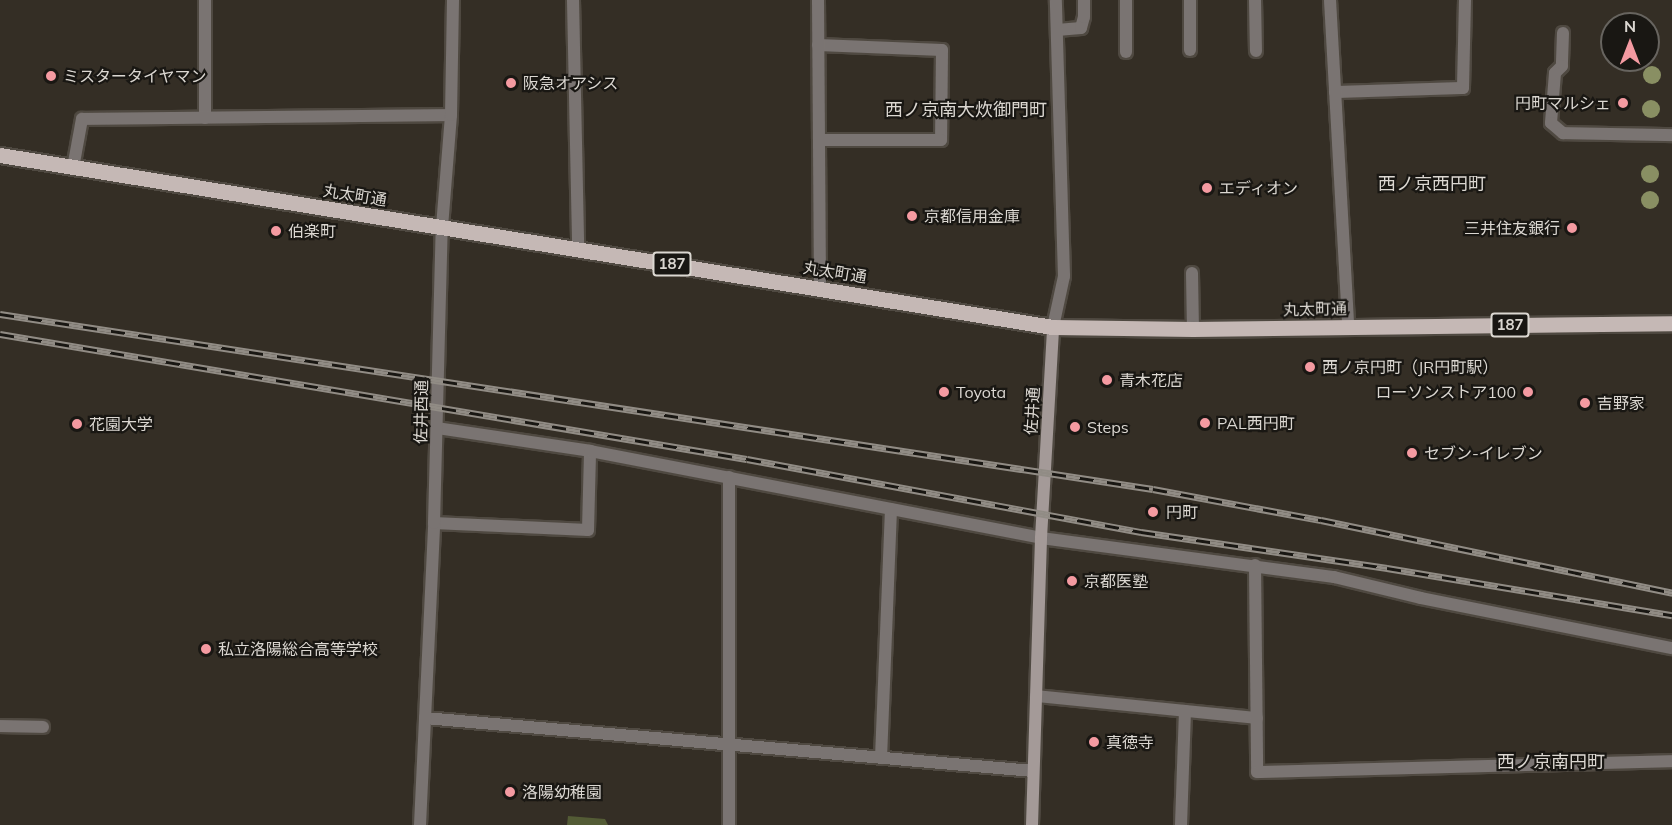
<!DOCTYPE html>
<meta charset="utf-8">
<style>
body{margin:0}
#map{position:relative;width:1672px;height:825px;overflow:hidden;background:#342e25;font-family:Mulish,"Noto Sans JP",sans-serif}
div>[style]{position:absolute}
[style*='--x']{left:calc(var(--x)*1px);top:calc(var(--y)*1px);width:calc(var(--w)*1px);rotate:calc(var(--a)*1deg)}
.green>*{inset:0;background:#535b35}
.roads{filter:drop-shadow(2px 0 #4f4941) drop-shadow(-2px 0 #4f4941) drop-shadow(0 2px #4f4941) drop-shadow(0 -2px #4f4941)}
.lane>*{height:12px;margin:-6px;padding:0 6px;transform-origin:6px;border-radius:6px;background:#7a7472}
.street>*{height:12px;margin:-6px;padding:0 6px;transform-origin:6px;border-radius:6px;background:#7a7472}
.secondary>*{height:12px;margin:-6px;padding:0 6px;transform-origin:6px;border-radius:6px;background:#a49a98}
.primary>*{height:15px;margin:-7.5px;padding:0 7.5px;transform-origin:7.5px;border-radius:7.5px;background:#c5b8b5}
.rail>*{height:7px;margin-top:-3.5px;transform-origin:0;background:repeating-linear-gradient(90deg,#191713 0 14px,#918c85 0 28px);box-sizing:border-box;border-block:2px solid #918c85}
.trees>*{width:18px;height:18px;margin:-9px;border-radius:50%;background:#898f63}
.dots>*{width:16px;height:16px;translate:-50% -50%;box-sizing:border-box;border:3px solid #191713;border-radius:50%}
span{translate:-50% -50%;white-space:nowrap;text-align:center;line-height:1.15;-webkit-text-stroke:4.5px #191713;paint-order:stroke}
.shield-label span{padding:2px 4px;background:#191713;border:2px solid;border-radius:4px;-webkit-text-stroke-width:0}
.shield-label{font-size:15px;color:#dbd7d1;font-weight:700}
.poi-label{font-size:16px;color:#dbd7d1}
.left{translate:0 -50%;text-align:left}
.right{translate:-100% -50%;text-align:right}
.street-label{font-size:16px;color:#dbd7d1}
.neighbourhood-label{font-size:18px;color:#dbd7d1}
.north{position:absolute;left:1600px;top:12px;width:60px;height:60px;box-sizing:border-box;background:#191713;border:2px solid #67645f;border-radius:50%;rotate:0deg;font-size:16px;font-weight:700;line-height:24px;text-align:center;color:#dbd7d1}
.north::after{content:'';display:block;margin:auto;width:21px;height:27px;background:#f49aa1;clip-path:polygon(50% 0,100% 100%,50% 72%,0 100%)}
</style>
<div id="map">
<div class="green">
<i style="clip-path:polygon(568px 816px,605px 819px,608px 825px,567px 825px)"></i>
</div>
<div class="roads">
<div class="lane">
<i style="--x:205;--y:0;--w:118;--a:90"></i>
<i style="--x:1126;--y:0;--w:52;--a:90"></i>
<i style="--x:1255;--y:0;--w:51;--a:88.9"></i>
<i style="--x:1057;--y:30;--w:24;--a:-5"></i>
<i style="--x:1081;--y:28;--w:11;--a:-75"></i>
<i style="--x:1084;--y:17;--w:17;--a:-90"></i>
<i style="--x:1563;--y:33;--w:33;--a:92"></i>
<i style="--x:1562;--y:66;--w:10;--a:135"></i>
<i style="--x:1555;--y:73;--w:50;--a:94.6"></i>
<i style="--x:1551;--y:123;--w:16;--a:40"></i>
<i style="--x:1563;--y:133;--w:109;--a:1.1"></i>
<i style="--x:818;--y:45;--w:124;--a:2.3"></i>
<i style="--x:942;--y:50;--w:90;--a:90.6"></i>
<i style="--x:941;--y:140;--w:122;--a:180"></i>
<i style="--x:1190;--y:50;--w:50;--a:-90"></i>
<i style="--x:1335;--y:92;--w:128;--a:-1.8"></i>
<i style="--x:1463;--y:88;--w:88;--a:-88.7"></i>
<i style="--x:1192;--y:273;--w:56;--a:89"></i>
<i style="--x:434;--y:523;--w:154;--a:2.6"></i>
<i style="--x:588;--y:530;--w:79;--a:-88.5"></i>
<i style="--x:1036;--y:696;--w:222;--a:5.7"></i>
<i style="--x:0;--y:726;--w:43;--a:1.3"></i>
<i style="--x:881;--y:758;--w:249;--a:-87.7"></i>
<i style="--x:1181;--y:825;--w:114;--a:-88"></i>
</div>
<div class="street">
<i style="--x:573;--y:0;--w:249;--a:88.8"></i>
<i style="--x:818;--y:0;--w:288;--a:89.6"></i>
<i style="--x:1330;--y:0;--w:327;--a:86.8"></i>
<i style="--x:73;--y:168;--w:50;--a:-79.6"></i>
<i style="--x:82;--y:119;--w:369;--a:-0.6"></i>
<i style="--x:1053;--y:327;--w:52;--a:-77.8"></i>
<i style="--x:1064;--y:276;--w:276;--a:-91.7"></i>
<i style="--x:437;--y:428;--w:155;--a:8.5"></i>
<i style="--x:590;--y:451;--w:459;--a:10.9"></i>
<i style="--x:1041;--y:538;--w:296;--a:7.6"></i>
<i style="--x:1334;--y:577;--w:89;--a:13.6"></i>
<i style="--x:1421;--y:598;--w:256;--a:11.3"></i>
<i style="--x:729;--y:477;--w:348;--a:90"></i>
<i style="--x:1255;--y:565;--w:207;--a:89.4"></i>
<i style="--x:1257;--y:772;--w:415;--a:-1.5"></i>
<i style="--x:425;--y:718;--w:610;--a:4.98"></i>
<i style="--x:420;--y:825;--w:302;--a:-87.3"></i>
<i style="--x:434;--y:523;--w:296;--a:-88.5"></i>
<i style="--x:442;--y:227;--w:112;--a:-85.4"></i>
<i style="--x:451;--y:115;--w:115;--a:-89"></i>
</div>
<div class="secondary">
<i style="--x:1032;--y:825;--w:287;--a:-88.2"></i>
<i style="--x:1041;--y:538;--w:211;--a:-86.7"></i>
</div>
<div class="primary">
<i style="--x:0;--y:155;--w:1067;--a:9.28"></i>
<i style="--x:1053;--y:327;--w:140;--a:0.8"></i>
<i style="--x:1193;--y:329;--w:479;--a:-0.7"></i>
</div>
</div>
<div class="rail">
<i style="--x:0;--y:314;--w:1166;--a:8.63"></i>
<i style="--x:1153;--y:489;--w:171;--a:10.5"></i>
<i style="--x:1321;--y:520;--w:359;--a:11.7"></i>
<i style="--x:0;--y:334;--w:757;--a:9.5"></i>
<i style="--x:747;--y:459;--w:401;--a:10.5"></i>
<i style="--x:1141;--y:532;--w:249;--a:8.3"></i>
<i style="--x:1387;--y:568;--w:289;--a:9.4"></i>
</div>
<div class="trees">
<i style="left:1652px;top:75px"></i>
<i style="left:1651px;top:109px"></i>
<i style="left:1650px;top:174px"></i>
<i style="left:1650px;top:200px"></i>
</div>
<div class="dots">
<i style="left:51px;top:76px;background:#f49aa1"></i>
<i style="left:511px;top:83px;background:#f49aa1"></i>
<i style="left:1623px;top:103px;background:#f49aa1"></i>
<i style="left:1207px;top:188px;background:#f49aa1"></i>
<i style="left:912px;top:216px;background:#f49aa1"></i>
<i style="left:1572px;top:228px;background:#f49aa1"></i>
<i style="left:276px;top:231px;background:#f49aa1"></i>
<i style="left:1310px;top:367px;background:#f49aa1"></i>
<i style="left:1107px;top:380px;background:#f49aa1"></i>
<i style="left:944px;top:392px;background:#f49aa1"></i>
<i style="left:1528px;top:392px;background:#f49aa1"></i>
<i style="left:1585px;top:403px;background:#f49aa1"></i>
<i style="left:1205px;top:423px;background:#f49aa1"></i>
<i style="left:77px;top:424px;background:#f49aa1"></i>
<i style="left:1075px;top:427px;background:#f49aa1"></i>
<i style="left:1412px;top:453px;background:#f49aa1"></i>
<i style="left:1153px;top:512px;background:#f49aa1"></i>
<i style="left:1072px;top:581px;background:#f49aa1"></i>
<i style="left:206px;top:649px;background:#f49aa1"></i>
<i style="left:1094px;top:742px;background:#f49aa1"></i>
<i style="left:510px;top:792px;background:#f49aa1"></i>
</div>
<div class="shield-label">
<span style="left:672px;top:264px">187</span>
<span style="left:1510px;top:325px">187</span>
</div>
<div class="poi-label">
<span class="left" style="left:63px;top:76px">ミスタータイヤマン</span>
<span class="left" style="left:523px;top:83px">阪急オアシス</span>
<span class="right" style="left:1611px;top:103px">円町マルシェ</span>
<span class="left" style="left:1219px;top:188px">エディオン</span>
<span class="left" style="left:924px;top:216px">京都信用金庫</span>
<span class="right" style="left:1560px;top:228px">三井住友銀行</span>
<span class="left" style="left:288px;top:231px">伯楽町</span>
<span class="left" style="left:1322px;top:367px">西ノ京円町（JR円町駅）</span>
<span class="left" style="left:1119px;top:380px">青木花店</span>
<span class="left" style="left:956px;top:392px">Toyota</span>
<span class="right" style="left:1516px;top:392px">ローソンストア100</span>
<span class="left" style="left:1597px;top:403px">吉野家</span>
<span class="left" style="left:1217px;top:423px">PAL西円町</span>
<span class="left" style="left:89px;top:424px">花園大学</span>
<span class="left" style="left:1087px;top:427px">Steps</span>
<span class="left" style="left:1424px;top:453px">セブン-イレブン</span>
<span class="left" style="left:1166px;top:512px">円町</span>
<span class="left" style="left:1084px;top:581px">京都医塾</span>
<span class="left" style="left:218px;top:649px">私立洛陽総合高等学校</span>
<span class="left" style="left:1106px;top:742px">真徳寺</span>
<span class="left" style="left:522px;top:792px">洛陽幼稚園</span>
</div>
<div class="street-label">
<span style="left:355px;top:195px;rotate:9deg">丸太町通</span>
<span style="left:835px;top:272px;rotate:9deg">丸太町通</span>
<span style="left:1315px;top:309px;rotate:-1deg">丸太町通</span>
<span style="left:1032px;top:411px;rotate:-87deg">佐井通</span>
<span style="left:421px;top:412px;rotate:-89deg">佐井西通</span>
</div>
<div class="neighbourhood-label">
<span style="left:966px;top:110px">西ノ京南大炊御門町</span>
<span style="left:1432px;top:184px">西ノ京西円町</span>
<span style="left:1551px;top:762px">西ノ京南円町</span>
</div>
<div class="north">N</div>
</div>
